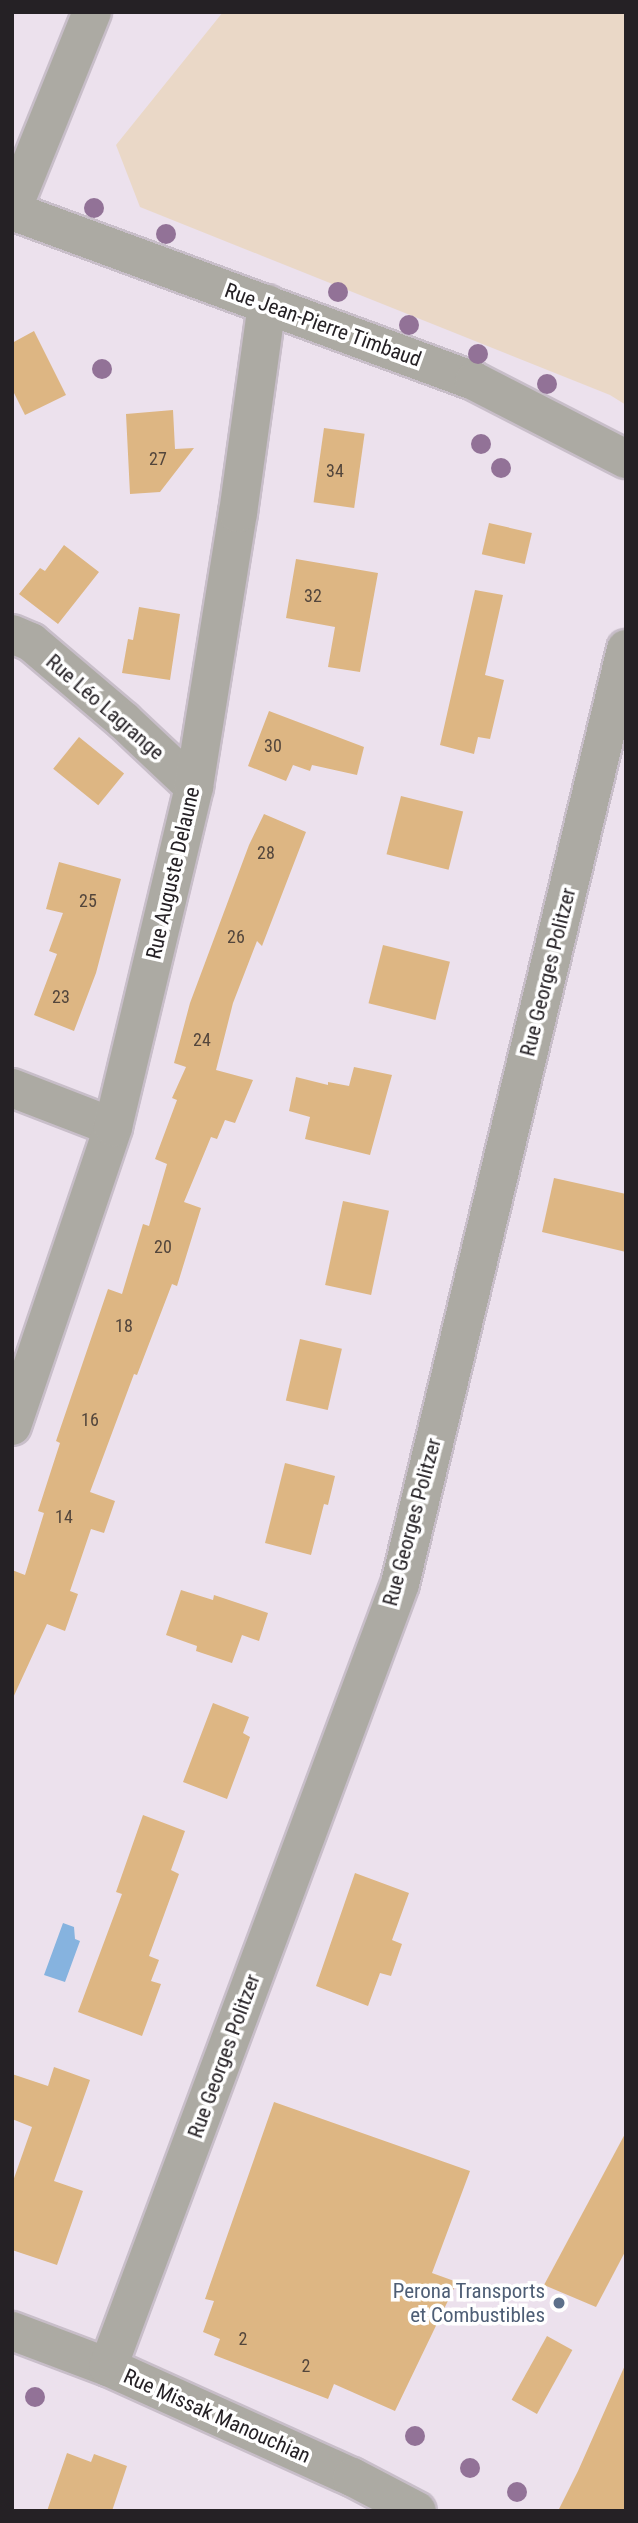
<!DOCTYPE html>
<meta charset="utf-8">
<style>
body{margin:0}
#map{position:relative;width:638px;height:2523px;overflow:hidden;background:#ece1ed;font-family:"Roboto Condensed",sans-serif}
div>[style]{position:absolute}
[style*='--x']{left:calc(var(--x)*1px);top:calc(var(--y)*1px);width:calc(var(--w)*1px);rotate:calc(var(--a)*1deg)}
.commercial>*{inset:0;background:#ead8c7}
.water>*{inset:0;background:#86b3df}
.building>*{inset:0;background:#ddb683;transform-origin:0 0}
.roads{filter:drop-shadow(2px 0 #c8bec9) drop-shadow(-2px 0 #c8bec9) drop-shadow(0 2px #c8bec9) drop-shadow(0 -2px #c8bec9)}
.minor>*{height:38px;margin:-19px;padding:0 19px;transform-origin:19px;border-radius:19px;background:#acaaa3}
.trees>*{width:20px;height:20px;margin:-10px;border-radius:50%;background:#927297}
.dots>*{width:19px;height:19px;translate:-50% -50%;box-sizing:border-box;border:4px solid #fff;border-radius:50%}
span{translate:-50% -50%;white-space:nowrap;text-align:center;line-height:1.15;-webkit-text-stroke:7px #fff;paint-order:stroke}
.number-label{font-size:18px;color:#53463c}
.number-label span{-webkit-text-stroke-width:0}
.street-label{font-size:21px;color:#252125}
.service-label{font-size:21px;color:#4e5e75}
.right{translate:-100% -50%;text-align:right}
.frame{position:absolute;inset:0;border:14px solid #252125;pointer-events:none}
</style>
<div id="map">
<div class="commercial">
<i style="clip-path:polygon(223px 12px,626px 12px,626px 405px,610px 395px,140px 207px,116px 145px)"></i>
</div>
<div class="water">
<i style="clip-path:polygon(63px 1923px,74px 1927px,75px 1939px,80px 1941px,65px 1982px,44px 1975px)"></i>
</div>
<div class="building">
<i style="clip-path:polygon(34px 331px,66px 395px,25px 415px,12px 389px,12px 343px)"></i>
<i style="clip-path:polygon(173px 410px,175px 449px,194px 448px,160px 492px,130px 494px,126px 414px)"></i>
<i style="left:324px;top:428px;width:41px;height:75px;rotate:8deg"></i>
<i style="left:489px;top:523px;width:44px;height:32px;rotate:13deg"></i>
<i style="clip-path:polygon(64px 545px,99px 572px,58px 624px,19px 594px,40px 568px,45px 571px)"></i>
<i style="clip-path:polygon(296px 559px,378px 573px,360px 672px,328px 667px,335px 627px,286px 618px)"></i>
<i style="clip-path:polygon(475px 590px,503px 595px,485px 675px,504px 680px,490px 739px,478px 737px,474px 754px,440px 745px)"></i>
<i style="clip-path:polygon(139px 607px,180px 614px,170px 680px,122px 673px,128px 639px,133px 640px)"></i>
<i style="clip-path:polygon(269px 711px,364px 747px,357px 775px,312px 765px,310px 771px,293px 765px,286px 781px,248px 766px)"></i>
<i style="left:79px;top:737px;width:58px;height:41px;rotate:39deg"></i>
<i style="left:401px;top:796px;width:64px;height:60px;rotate:14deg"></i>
<i style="clip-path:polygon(264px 814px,306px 832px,262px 946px,257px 941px,233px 1003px,216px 1070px,253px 1080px,235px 1123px,225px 1120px,217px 1139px,211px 1137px,184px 1202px,201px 1208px,177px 1286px,172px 1284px,137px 1375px,134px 1374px,90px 1492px,115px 1501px,104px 1533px,91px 1529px,70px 1591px,78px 1594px,65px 1631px,47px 1624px,12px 1700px,12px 1570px,25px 1575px,44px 1513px,38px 1511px,60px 1443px,56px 1441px,108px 1289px,122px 1294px,143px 1224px,149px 1226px,167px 1164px,155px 1159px,177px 1100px,172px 1098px,186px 1067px,174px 1063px,190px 1003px,249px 845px)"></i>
<i style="clip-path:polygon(59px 862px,121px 879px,96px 973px,74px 1031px,34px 1015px,57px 954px,49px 951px,63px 913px,46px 909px)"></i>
<i style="left:383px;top:945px;width:69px;height:60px;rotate:14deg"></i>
<i style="clip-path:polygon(354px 1067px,392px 1075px,370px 1155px,305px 1139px,310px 1117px,289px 1111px,296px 1077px,328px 1085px,328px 1082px,349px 1086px)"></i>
<i style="clip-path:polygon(554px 1178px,626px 1194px,626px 1252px,542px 1232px)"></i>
<i style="left:343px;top:1201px;width:47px;height:86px;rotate:12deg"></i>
<i style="left:300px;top:1339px;width:43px;height:63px;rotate:13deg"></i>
<i style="clip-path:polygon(285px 1463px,335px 1476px,328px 1505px,324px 1504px,311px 1555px,265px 1543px)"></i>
<i style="clip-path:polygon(181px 1590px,213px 1600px,214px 1595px,268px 1613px,259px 1641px,242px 1635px,232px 1663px,196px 1651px,197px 1646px,166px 1635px)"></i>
<i style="clip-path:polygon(213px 1703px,249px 1717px,243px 1733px,250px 1737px,227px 1799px,183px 1782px)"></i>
<i style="clip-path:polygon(143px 1815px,185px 1831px,171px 1870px,179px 1874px,149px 1956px,159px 1960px,151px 1981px,161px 1984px,142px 2036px,78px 2012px,122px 1894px,116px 1892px)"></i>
<i style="clip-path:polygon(355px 1873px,409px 1893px,392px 1940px,402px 1944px,391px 1976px,380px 1973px,368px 2006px,316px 1986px)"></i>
<i style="clip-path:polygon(54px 2067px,90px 2080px,54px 2181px,83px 2191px,57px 2265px,12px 2250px,12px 2184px,32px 2127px,12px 2119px,12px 2074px,48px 2086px)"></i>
<i style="clip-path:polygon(274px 2102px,470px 2171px,432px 2273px,457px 2282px,395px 2411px,334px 2384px,328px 2399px,214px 2355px,220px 2339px,203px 2332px,214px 2301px,205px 2299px)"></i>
<i style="clip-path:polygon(626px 2132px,626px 2250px,596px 2307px,544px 2285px)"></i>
<i style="left:547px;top:2336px;width:29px;height:73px;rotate:29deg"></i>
<i style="clip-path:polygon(626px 2363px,626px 2511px,558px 2511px,578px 2471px)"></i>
<i style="clip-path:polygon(67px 2453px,91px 2462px,94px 2454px,127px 2466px,112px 2511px,47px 2511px)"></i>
</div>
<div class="roads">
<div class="minor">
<i style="--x:12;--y:210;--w:214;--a:-68"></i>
<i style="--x:12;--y:211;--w:492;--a:20.2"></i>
<i style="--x:474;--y:381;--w:171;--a:27.2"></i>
<i style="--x:12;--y:634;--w:21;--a:23"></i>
<i style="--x:31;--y:642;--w:122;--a:40.3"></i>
<i style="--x:124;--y:721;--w:96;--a:43.3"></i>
<i style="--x:12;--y:1088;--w:108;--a:21.1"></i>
<i style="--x:12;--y:1426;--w:316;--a:-71.3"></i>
<i style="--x:113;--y:1127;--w:350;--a:-76.6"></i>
<i style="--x:194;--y:787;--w:278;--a:-80.9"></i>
<i style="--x:238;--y:513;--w:211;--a:-82.1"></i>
<i style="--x:12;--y:2331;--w:103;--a:20.6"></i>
<i style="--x:108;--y:2367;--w:268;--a:24.3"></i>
<i style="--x:352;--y:2477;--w:73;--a:27.6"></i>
<i style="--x:108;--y:2367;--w:836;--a:-69.55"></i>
<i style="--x:400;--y:1584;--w:962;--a:-76.41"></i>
</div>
</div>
<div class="trees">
<i style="left:94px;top:208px"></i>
<i style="left:166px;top:234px"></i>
<i style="left:338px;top:292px"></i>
<i style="left:409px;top:325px"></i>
<i style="left:478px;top:354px"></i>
<i style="left:102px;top:369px"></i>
<i style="left:547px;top:384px"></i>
<i style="left:481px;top:444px"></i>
<i style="left:501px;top:468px"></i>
<i style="left:35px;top:2397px"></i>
<i style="left:415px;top:2436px"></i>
<i style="left:470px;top:2468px"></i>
<i style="left:517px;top:2492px"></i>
</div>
<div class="dots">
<i style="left:559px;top:2303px;background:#5c6f8a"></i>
</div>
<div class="number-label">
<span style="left:158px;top:459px">27</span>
<span style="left:335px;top:471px">34</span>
<span style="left:313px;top:596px">32</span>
<span style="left:273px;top:746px">30</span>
<span style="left:266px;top:853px">28</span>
<span style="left:88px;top:901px">25</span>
<span style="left:236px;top:937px">26</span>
<span style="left:61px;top:997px">23</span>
<span style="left:202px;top:1040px">24</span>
<span style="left:163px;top:1247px">20</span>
<span style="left:124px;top:1326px">18</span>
<span style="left:90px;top:1420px">16</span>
<span style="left:64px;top:1517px">14</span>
<span style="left:243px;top:2339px">2</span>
<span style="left:306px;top:2366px">2</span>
</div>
<div class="street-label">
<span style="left:323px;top:325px;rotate:20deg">Rue Jean-Pierre Timbaud</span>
<span style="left:105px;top:707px;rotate:41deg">Rue Léo Lagrange</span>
<span style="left:173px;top:873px;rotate:-77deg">Rue Auguste Delaune</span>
<span style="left:548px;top:972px;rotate:-76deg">Rue Georges Politzer</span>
<span style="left:412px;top:1522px;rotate:-75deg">Rue Georges Politzer</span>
<span style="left:224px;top:2056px;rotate:-70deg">Rue Georges Politzer</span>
<span style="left:217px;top:2416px;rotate:24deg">Rue Missak Manouchian</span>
</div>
<div class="service-label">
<span class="right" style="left:545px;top:2303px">Perona Transports<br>et Combustibles</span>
</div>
<div class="frame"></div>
</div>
